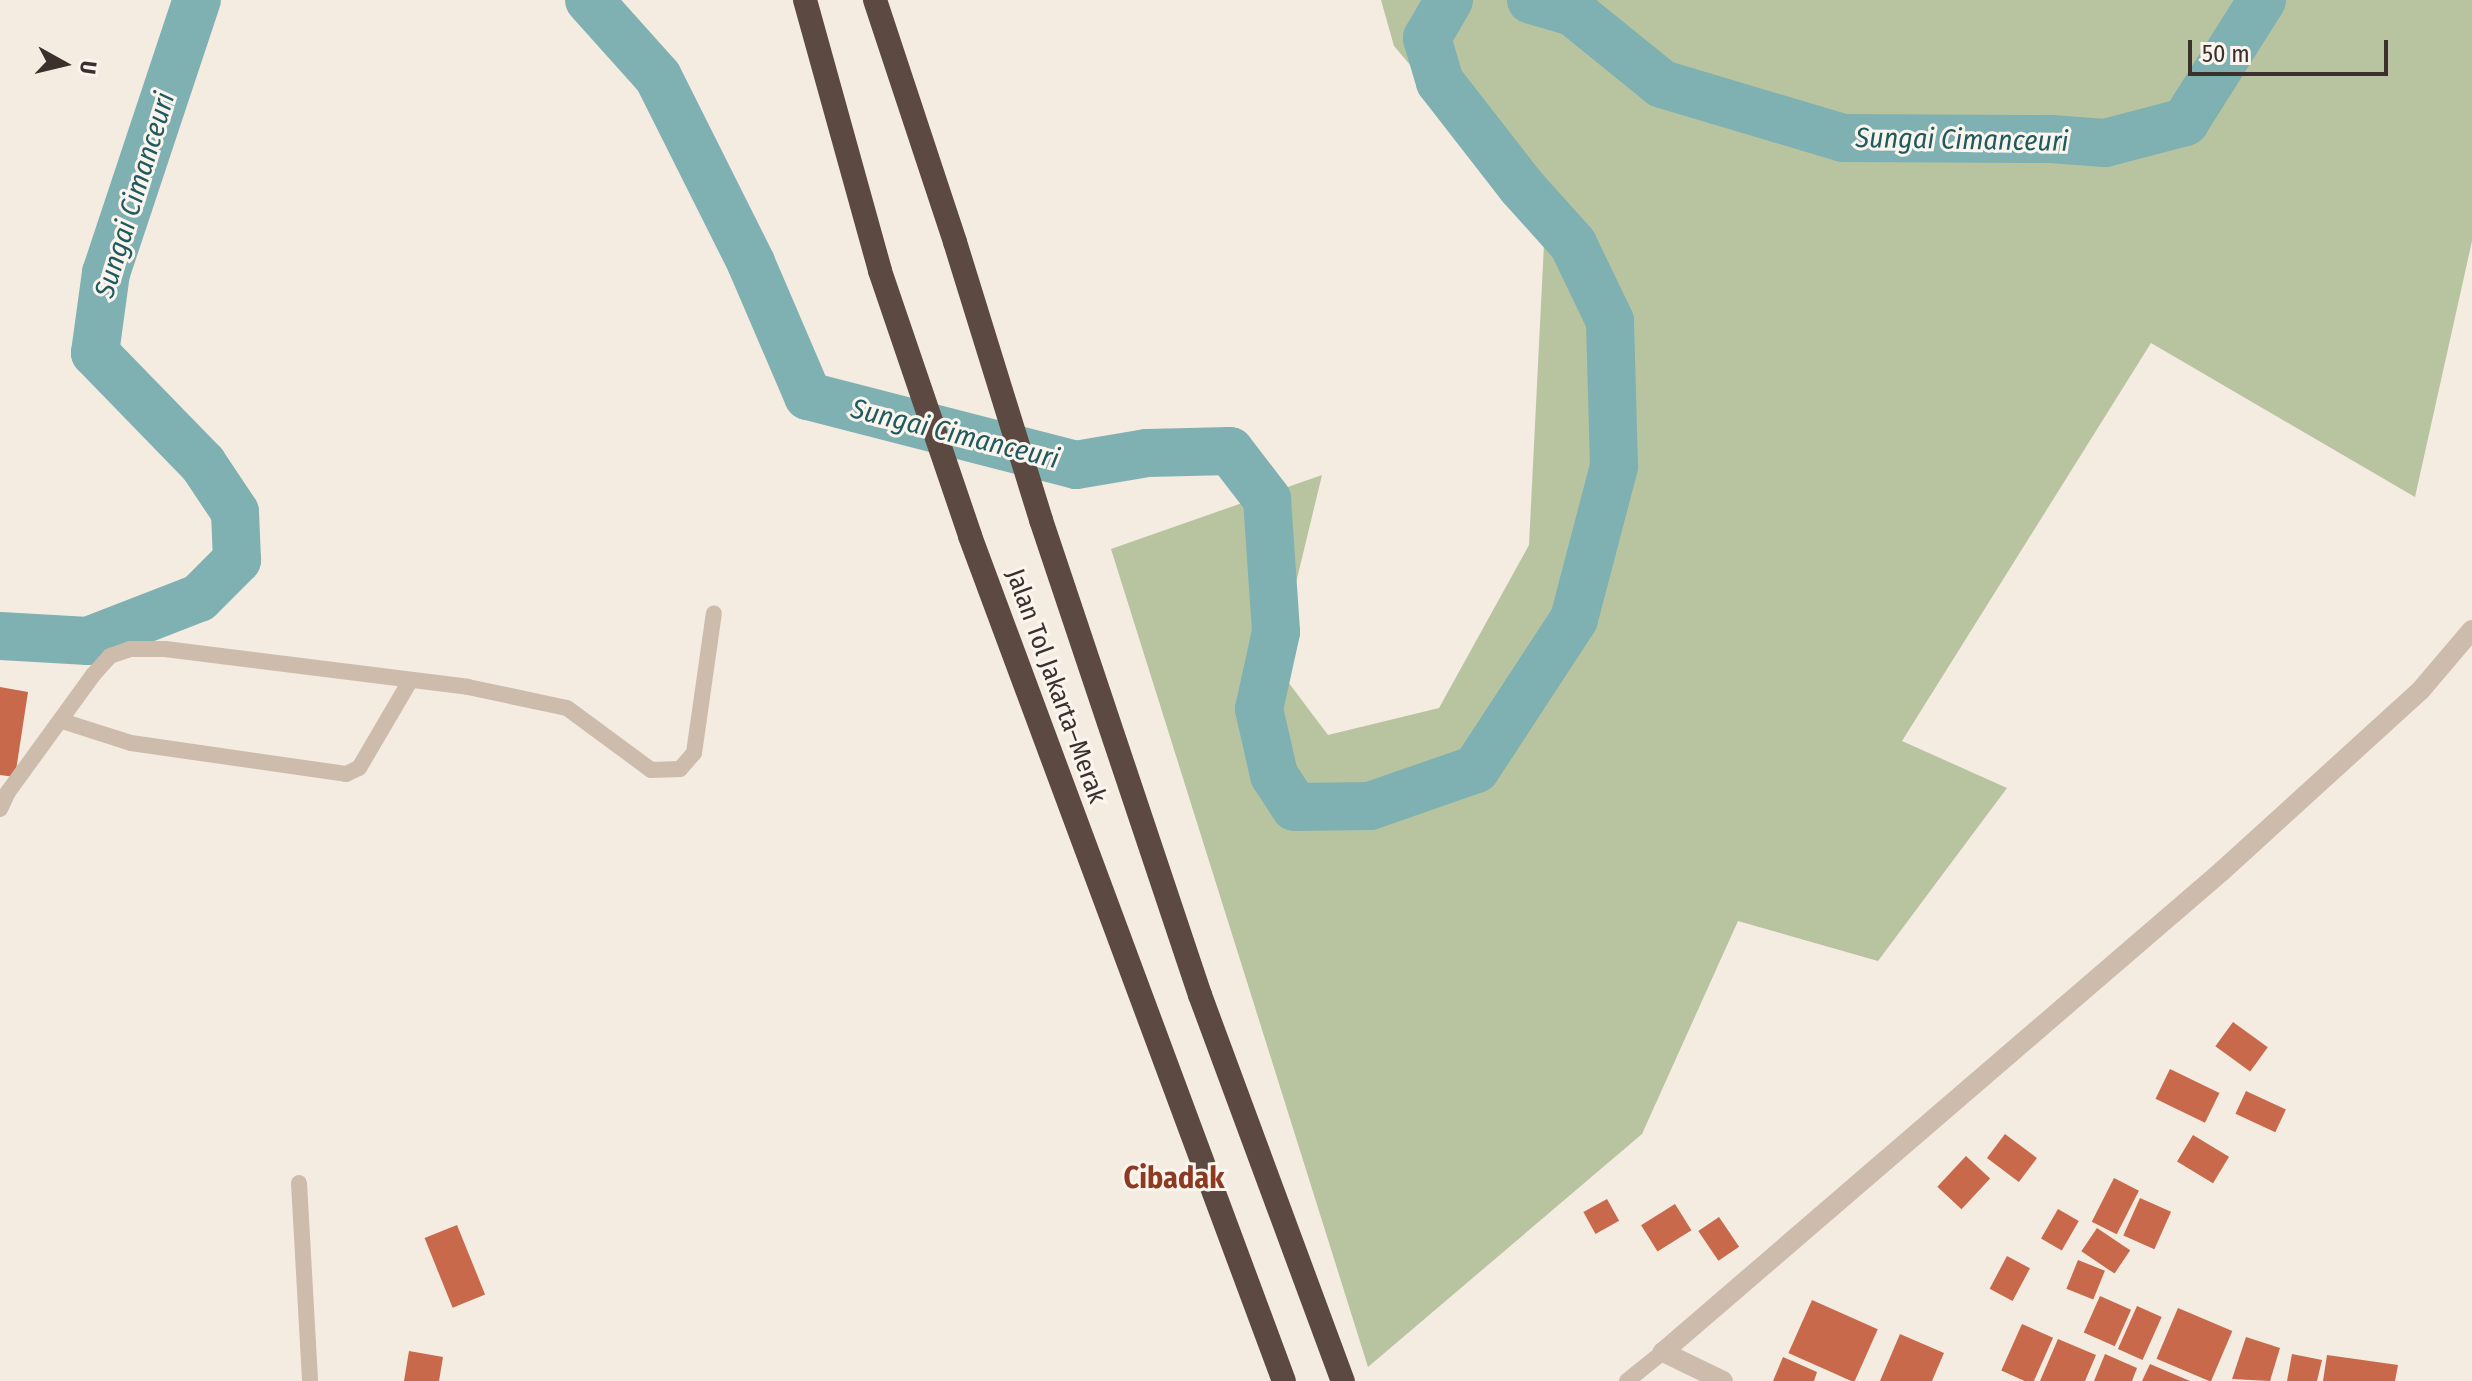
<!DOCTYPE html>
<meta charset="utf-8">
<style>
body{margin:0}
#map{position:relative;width:2472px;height:1381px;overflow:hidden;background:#f4ebe1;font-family:"Fira Sans Condensed",sans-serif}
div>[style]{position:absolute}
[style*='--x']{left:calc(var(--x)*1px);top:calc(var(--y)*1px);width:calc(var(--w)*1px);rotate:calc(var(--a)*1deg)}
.green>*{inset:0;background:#b8c4a0}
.river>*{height:48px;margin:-24px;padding:0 24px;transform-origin:24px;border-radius:24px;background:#7fb0b2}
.building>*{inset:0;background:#c8694b;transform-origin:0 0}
.lane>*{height:16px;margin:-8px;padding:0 8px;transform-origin:8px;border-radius:8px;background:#cdbbac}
.street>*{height:20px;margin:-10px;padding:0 10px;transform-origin:10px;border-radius:10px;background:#cdbbac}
.highway>*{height:24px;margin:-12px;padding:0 12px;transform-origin:12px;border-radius:12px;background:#5c4a42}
span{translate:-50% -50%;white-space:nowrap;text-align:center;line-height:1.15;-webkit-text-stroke:6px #fbf5ee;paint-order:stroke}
.street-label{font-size:26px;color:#3b302b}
.water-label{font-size:28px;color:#1f5a5e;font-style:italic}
.quarter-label{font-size:30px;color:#8c3b22;font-weight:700}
.north{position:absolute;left:24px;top:24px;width:80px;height:80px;-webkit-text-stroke:6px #fbf5ee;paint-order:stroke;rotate:98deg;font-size:22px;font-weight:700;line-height:32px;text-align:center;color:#3b302b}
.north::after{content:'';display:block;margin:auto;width:28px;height:36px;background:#3b302b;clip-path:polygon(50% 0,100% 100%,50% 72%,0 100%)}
.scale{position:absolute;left:2188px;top:40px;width:200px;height:36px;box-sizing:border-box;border:4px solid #3b302b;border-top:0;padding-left:10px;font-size:24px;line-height:28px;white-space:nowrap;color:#3b302b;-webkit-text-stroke:6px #fbf5ee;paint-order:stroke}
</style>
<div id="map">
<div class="green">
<i style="clip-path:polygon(1381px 0,2472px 0,2472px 241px,2415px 497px,2151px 343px,1902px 741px,2007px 788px,1878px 961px,1738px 921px,1642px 1134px,1368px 1367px,1111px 549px,1322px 475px,1276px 666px,1328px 735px,1439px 708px,1529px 545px,1545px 224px,1394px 46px)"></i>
</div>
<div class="river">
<i style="--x:589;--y:0;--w:103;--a:48.1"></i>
<i style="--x:658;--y:77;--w:208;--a:63.4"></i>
<i style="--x:751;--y:263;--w:145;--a:66.8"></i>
<i style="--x:808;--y:396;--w:277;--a:14.4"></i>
<i style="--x:1076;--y:465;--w:72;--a:-9.6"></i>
<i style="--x:1147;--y:453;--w:83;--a:-1.4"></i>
<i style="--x:1230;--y:451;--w:61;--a:52.4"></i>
<i style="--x:1267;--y:499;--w:133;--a:86.1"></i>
<i style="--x:1276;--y:632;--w:79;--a:102.4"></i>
<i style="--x:1259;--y:709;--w:68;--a:77.2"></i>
<i style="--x:1274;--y:775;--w:38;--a:57"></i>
<i style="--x:1295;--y:807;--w:75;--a:-0.8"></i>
<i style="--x:1370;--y:806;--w:112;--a:-19.2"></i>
<i style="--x:1476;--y:769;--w:179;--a:-56.8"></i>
<i style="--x:1574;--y:619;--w:158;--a:-75.3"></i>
<i style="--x:1614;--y:466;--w:145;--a:-91.6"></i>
<i style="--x:1610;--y:321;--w:85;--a:-115.7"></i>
<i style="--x:1573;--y:244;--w:78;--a:-131.9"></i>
<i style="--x:1521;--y:186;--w:132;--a:-127.9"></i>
<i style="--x:1440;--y:82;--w:46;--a:-106.5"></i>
<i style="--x:1427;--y:38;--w:44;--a:-59.9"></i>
<i style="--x:1531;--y:0;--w:44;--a:15.9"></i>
<i style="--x:1573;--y:12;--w:114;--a:39"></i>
<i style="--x:1662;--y:84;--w:189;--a:16.6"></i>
<i style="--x:1843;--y:138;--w:208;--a:0.3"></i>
<i style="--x:2051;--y:139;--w:54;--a:4.2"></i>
<i style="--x:2105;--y:143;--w:83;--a:-14.7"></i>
<i style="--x:2185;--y:122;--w:144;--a:-57.7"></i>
<i style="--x:0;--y:636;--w:88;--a:3.3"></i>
<i style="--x:88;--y:641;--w:119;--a:-21.2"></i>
<i style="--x:199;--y:598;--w:54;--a:-45"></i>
<i style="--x:237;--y:560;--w:48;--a:-92.4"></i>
<i style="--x:235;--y:512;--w:58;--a:-123.7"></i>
<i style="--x:203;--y:464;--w:155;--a:-134.2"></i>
<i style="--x:95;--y:353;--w:81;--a:-82.2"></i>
<i style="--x:106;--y:273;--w:288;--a:-71.6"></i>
</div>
<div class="building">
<i style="clip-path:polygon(0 687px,28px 692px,15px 777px,0 775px)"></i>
<i style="left:2233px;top:1022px;width:43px;height:30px;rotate:36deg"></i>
<i style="left:2170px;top:1069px;width:55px;height:33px;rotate:26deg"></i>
<i style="left:2246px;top:1091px;width:44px;height:25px;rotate:25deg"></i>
<i style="left:2005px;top:1134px;width:40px;height:30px;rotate:37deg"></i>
<i style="left:2193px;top:1135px;width:42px;height:31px;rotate:31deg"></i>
<i style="left:1966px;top:1156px;width:33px;height:42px;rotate:43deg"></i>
<i style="left:2114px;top:1178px;width:28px;height:49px;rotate:27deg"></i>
<i style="left:2140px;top:1198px;width:34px;height:41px;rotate:24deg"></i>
<i style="left:1607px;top:1199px;width:25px;height:27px;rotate:61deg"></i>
<i style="left:1675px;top:1204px;width:31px;height:40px;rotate:58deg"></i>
<i style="left:2058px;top:1209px;width:24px;height:34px;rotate:30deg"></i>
<i style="left:1719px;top:1217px;width:36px;height:25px;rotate:56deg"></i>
<i style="left:457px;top:1225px;width:75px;height:35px;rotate:68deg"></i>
<i style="left:2097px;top:1228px;width:40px;height:28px;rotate:34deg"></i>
<i style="left:2007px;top:1256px;width:26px;height:37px;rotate:28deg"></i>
<i style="left:2078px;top:1260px;width:29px;height:31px;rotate:22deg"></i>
<i style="left:2100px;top:1296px;width:34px;height:40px;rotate:24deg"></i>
<i style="left:1812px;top:1300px;width:72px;height:58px;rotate:24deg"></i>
<i style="left:2137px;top:1306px;width:27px;height:47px;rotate:24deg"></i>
<i style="left:2178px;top:1308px;width:59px;height:55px;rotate:23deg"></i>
<i style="left:2022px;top:1324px;width:34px;height:51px;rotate:24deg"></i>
<i style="clip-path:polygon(1900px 1334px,1944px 1353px,1932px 1381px,1880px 1381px)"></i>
<i style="clip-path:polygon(2246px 1337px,2280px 1348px,2270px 1381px,2232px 1379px)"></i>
<i style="clip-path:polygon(2058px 1339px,2096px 1355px,2085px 1381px,2040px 1381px)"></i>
<i style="clip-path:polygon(409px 1351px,443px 1357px,439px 1381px,404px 1381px)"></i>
<i style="clip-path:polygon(2105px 1354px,2137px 1368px,2132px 1381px,2094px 1381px)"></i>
<i style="clip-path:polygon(2292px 1354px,2322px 1360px,2317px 1381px,2287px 1381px)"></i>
<i style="clip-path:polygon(2327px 1355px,2398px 1365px,2395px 1381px,2323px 1381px)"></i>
<i style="clip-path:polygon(1783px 1357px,1817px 1372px,1814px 1381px,1773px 1381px)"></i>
<i style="clip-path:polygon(2150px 1364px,2190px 1381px,2142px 1381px)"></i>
</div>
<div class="lane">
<i style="--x:62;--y:721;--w:72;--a:17.7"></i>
<i style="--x:131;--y:743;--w:217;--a:8.2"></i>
<i style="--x:346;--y:774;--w:14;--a:-25"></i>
<i style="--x:359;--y:768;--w:101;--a:-59.6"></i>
<i style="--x:0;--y:809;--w:19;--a:-65"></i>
<i style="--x:8;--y:792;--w:145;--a:-54"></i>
<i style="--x:93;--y:675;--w:25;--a:-48"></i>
<i style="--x:110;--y:656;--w:21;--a:-19"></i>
<i style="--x:130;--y:649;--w:35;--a:0"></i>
<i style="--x:165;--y:649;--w:305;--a:7.1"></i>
<i style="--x:468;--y:687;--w:101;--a:12"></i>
<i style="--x:567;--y:708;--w:104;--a:36.4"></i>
<i style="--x:651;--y:770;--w:29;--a:-2"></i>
<i style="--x:680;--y:769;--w:21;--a:-49"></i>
<i style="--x:694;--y:753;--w:141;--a:-81.9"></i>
<i style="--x:299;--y:1183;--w:198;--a:86.8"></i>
<i style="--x:1627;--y:1381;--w:46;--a:-38.9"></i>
</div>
<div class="street">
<i style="--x:1723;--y:1381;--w:67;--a:-154.2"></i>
<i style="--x:1663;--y:1352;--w:737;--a:-40.71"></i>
<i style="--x:2222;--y:871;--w:268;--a:-42.3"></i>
<i style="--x:2420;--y:691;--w:80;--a:-49.6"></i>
</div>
<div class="highway">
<i style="--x:805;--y:0;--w:281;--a:74.5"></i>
<i style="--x:880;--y:271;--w:280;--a:71.2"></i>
<i style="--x:970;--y:536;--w:901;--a:69.62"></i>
<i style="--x:875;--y:0;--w:255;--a:71.7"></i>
<i style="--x:955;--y:242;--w:291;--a:72.8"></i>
<i style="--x:1041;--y:520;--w:501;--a:71.49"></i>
<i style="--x:1200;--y:995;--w:412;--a:69.7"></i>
</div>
<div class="street-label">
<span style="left:1056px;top:686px;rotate:70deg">Jalan Tol Jakarta–Merak</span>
</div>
<div class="water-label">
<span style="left:1962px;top:140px;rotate:1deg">Sungai Cimanceuri</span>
<span style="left:135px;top:195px;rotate:-73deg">Sungai Cimanceuri</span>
<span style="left:955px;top:434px;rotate:14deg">Sungai Cimanceuri</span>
</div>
<div class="quarter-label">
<span style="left:1174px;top:1178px">Cibadak</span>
</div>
<div class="north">U</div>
<div class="scale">50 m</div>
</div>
